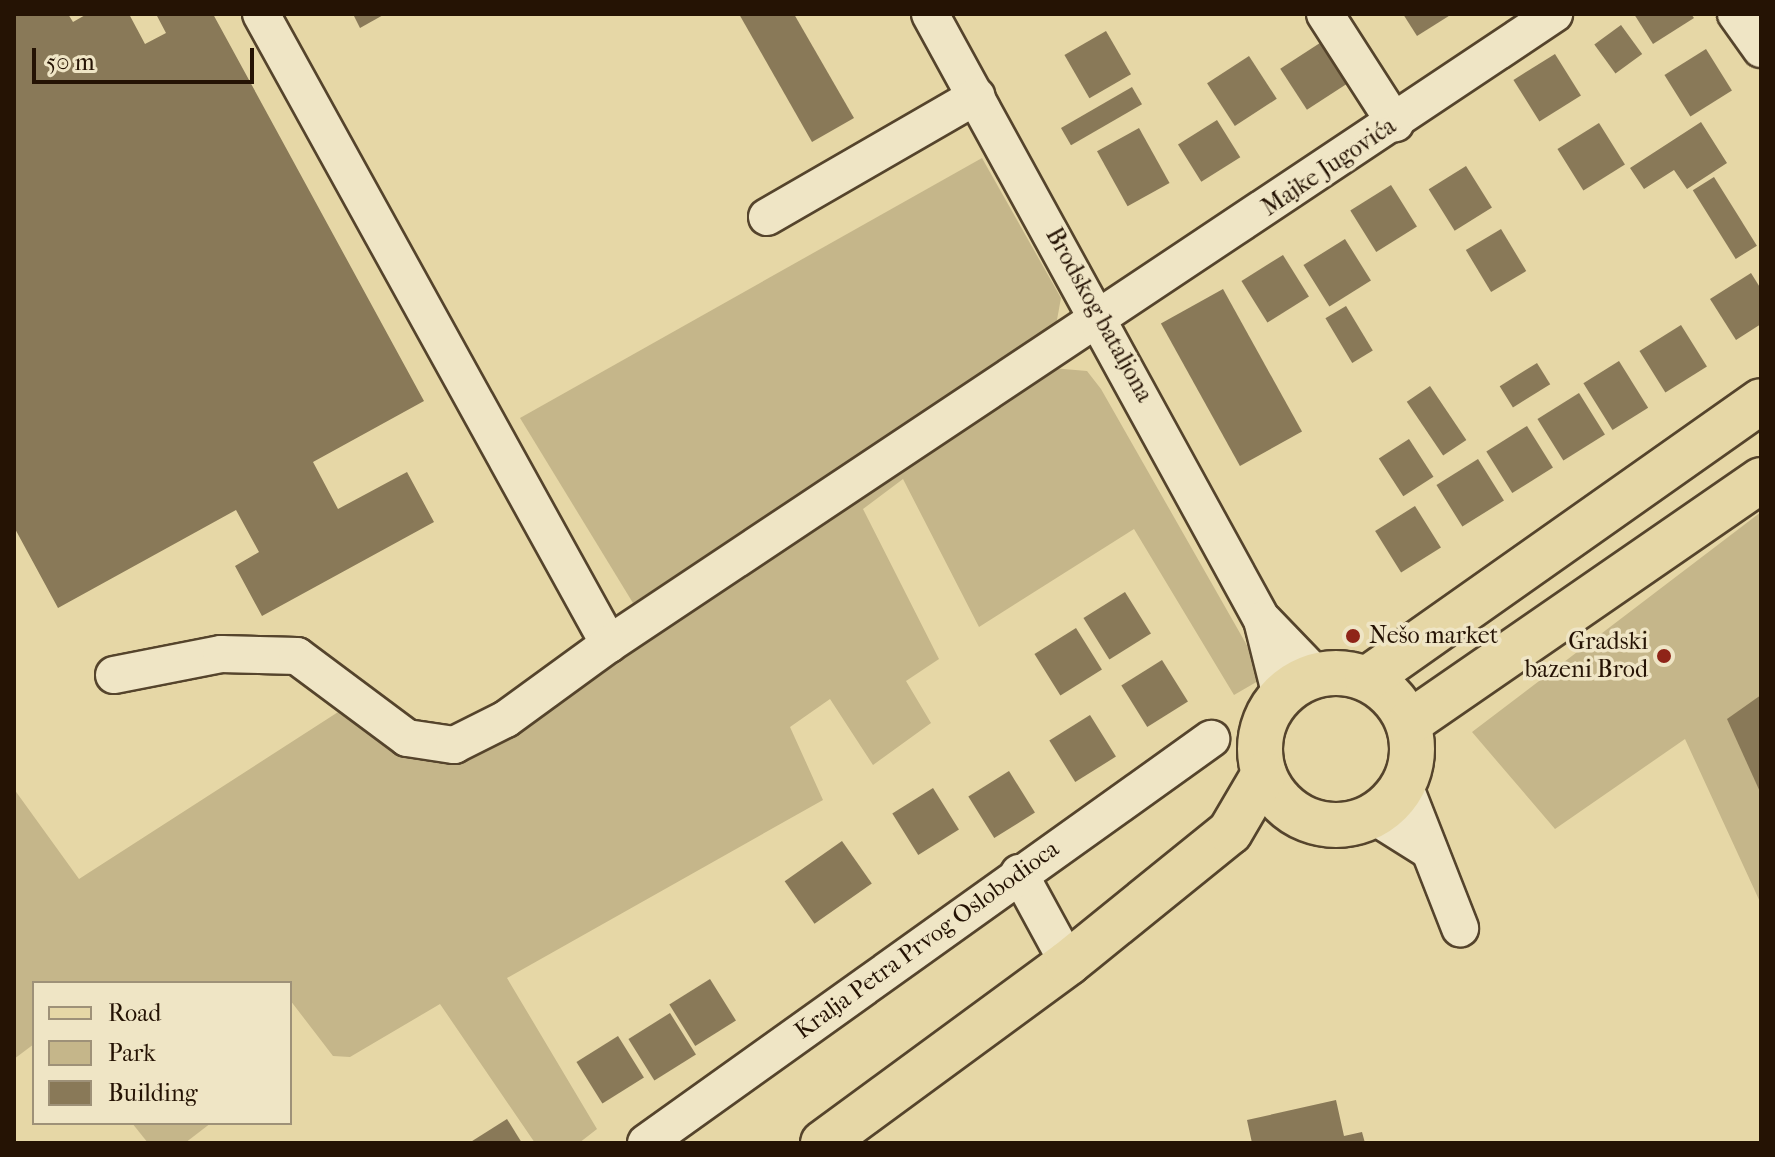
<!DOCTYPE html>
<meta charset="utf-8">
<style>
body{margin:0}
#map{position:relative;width:1775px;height:1157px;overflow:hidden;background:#e6d7a6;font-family:"IM FELL French Canon",serif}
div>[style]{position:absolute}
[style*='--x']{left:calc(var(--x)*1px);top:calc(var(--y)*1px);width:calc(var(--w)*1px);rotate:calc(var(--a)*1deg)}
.green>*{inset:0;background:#c5b68a}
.building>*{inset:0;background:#897958;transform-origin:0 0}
.roads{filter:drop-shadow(2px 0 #55442c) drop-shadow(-2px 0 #55442c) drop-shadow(0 2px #55442c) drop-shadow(0 -2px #55442c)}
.minor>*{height:36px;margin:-18px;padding:0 18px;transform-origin:18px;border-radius:18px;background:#efe5c5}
.major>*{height:44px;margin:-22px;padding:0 22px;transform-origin:22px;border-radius:22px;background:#e6d7a6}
.major>.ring{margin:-22px;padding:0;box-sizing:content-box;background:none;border:44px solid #e6d7a6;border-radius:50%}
.dots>*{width:22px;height:22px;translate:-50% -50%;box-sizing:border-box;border:4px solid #efe5c5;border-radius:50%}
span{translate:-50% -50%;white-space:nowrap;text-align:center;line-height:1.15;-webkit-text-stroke:7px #efe5c5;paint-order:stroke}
.street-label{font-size:24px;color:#251304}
.poi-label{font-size:24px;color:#251304}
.left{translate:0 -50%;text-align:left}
.right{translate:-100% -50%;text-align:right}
.frame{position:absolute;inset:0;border:16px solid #251304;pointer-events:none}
.legend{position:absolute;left:32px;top:981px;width:260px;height:144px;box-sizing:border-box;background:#efe5c5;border:2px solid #9e9178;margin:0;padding:10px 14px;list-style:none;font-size:24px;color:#251304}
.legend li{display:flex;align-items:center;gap:16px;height:40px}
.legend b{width:40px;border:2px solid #9e9178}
.scale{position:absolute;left:32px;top:48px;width:222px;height:36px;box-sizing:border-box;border:4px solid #251304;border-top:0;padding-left:10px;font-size:24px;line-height:28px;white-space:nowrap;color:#251304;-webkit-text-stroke:6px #efe5c5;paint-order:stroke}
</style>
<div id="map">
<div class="green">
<i style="clip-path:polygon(982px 158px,1061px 298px,1054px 336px,633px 603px,520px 418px)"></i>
<i style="clip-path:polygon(1052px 368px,1087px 371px,1101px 389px,1265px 677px,1234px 695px,1134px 529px,979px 627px,903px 479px,863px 509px,939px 659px,906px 681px,931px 723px,873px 765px,830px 699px,790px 727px,823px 800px,507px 978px,597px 1129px,579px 1143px,535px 1143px,440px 1004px,350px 1057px,333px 1056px,290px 1000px,290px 983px,34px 983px,34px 1044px,14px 1059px,14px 789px,79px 879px,349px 705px,422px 750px)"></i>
<i style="clip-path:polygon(1761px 512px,1761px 904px,1685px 739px,1555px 829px,1472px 732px)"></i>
<i style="clip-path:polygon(132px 1123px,211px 1123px,185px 1143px,148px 1143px)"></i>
</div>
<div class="building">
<i style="clip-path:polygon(14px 14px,68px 14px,73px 22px,87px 14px,129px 14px,145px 44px,166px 33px,156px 14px,213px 14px,424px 401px,313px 462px,338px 509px,407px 472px,434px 522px,262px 616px,235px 566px,259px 552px,236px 510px,58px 608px,14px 527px)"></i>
<i style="clip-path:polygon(353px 14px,385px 14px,360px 28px)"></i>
<i style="clip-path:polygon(739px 14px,794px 14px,854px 118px,812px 142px)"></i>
<i style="clip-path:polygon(1403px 14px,1452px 14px,1417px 36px)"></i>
<i style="clip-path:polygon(1634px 14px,1691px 14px,1694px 18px,1653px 44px)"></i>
<i style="left:1621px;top:25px;width:36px;height:33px;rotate:54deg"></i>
<i style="left:1106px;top:31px;width:50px;height:48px;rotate:60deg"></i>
<i style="left:1323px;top:41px;width:49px;height:51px;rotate:57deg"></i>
<i style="left:1706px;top:49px;width:49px;height:49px;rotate:58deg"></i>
<i style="left:1555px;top:54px;width:49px;height:49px;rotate:58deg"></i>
<i style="left:1249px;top:56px;width:51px;height:50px;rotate:57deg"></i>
<i style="left:1132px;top:87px;width:20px;height:82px;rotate:60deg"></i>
<i style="left:1217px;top:120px;width:44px;height:46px;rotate:58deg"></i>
<i style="clip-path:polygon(1701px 122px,1727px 163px,1687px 189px,1674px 170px,1644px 189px,1630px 168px)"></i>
<i style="left:1599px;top:123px;width:49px;height:49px;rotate:58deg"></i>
<i style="left:1139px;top:128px;width:63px;height:48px;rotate:61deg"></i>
<i style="left:1466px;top:166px;width:49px;height:44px;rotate:58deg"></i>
<i style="left:1714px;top:177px;width:81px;height:25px;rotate:58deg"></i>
<i style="left:1391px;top:185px;width:49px;height:48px;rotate:58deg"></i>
<i style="left:1501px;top:229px;width:49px;height:41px;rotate:59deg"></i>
<i style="left:1345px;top:239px;width:49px;height:49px;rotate:58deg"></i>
<i style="left:1283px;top:255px;width:49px;height:49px;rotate:58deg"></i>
<i style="clip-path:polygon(1751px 273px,1761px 289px,1761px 324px,1736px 340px,1710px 299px)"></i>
<i style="left:1223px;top:289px;width:163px;height:71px;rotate:61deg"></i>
<i style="left:1346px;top:306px;width:52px;height:24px;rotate:59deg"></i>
<i style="left:1681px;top:325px;width:49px;height:49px;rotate:58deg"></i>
<i style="left:1619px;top:361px;width:55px;height:42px;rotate:58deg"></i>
<i style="left:1537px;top:363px;width:25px;height:44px;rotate:58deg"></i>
<i style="left:1430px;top:386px;width:65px;height:28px;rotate:56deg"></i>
<i style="left:1579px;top:393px;width:49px;height:49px;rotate:58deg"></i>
<i style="left:1527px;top:426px;width:49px;height:48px;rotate:58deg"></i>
<i style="left:1409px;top:439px;width:45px;height:36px;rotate:57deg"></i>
<i style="left:1478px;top:459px;width:49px;height:49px;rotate:58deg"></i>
<i style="left:1415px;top:506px;width:49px;height:47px;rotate:58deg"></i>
<i style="left:1125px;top:592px;width:49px;height:49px;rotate:58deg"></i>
<i style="left:1076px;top:628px;width:49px;height:49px;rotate:58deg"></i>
<i style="left:1162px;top:660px;width:49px;height:48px;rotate:58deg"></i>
<i style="clip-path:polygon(1761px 695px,1761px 794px,1727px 719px)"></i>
<i style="left:1090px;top:715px;width:49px;height:48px;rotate:58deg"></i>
<i style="left:1009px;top:771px;width:49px;height:48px;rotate:58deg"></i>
<i style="left:933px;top:788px;width:49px;height:48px;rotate:58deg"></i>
<i style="left:842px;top:841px;width:52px;height:70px;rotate:55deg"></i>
<i style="left:710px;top:979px;width:49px;height:48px;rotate:58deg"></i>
<i style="left:670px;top:1013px;width:49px;height:49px;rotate:58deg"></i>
<i style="left:618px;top:1036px;width:49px;height:49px;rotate:58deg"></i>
<i style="clip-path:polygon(1336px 1100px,1344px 1136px,1362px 1132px,1365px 1143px,1252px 1143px,1247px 1120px)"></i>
<i style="clip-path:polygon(507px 1119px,522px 1143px,469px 1143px)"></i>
</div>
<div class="roads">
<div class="minor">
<i style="--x:261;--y:14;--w:720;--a:61.08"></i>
<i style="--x:609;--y:644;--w:1136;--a:-33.69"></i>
<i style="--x:930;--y:14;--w:691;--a:61.28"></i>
<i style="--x:1262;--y:620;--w:78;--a:76"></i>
<i style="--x:1325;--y:14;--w:130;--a:57.3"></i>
<i style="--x:1736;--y:14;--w:43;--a:54.5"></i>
<i style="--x:767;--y:217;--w:242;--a:-30"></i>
<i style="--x:1264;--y:621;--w:75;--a:46.1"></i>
<i style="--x:114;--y:675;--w:109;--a:-11.1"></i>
<i style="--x:221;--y:654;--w:76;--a:1.5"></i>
<i style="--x:297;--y:656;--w:137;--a:36.7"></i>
<i style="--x:407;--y:738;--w:48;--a:8.5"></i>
<i style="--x:454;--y:745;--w:58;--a:-26.6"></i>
<i style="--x:506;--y:719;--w:127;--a:-36.1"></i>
<i style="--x:1404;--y:785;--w:154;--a:68.6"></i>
<i style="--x:1374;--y:816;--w:64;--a:32.2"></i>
<i style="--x:1019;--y:873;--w:102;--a:61.4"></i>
<i style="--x:646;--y:1143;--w:695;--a:-35.57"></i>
</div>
<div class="major">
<i class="ring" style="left:1260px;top:673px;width:108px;height:108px"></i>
<i style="--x:1367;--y:679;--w:482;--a:-35.2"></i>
<i style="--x:1409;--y:723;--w:428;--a:-34.6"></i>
<i style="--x:823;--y:1143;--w:304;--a:-36.3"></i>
<i style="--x:1068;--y:963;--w:208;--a:-39"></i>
<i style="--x:1230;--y:832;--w:67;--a:-59.6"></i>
</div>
</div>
<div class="dots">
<i style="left:1353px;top:636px;background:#8f2418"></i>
<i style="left:1664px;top:656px;background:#8f2418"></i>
</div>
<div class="street-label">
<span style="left:1329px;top:167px;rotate:-34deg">Majke Jugovića</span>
<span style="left:1099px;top:315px;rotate:61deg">Brodskog bataljona</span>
<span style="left:927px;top:940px;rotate:-36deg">Kralja Petra Prvog Oslobodioca</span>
</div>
<div class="poi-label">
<span class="left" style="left:1369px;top:636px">Nešo market</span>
<span class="right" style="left:1648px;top:656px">Gradski<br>bazeni Brod</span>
</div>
<div class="frame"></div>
<ul class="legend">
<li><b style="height:10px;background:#e6d7a6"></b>Road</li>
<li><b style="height:22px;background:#c5b68a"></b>Park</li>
<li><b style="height:22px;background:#897958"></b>Building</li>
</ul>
<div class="scale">50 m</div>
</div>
